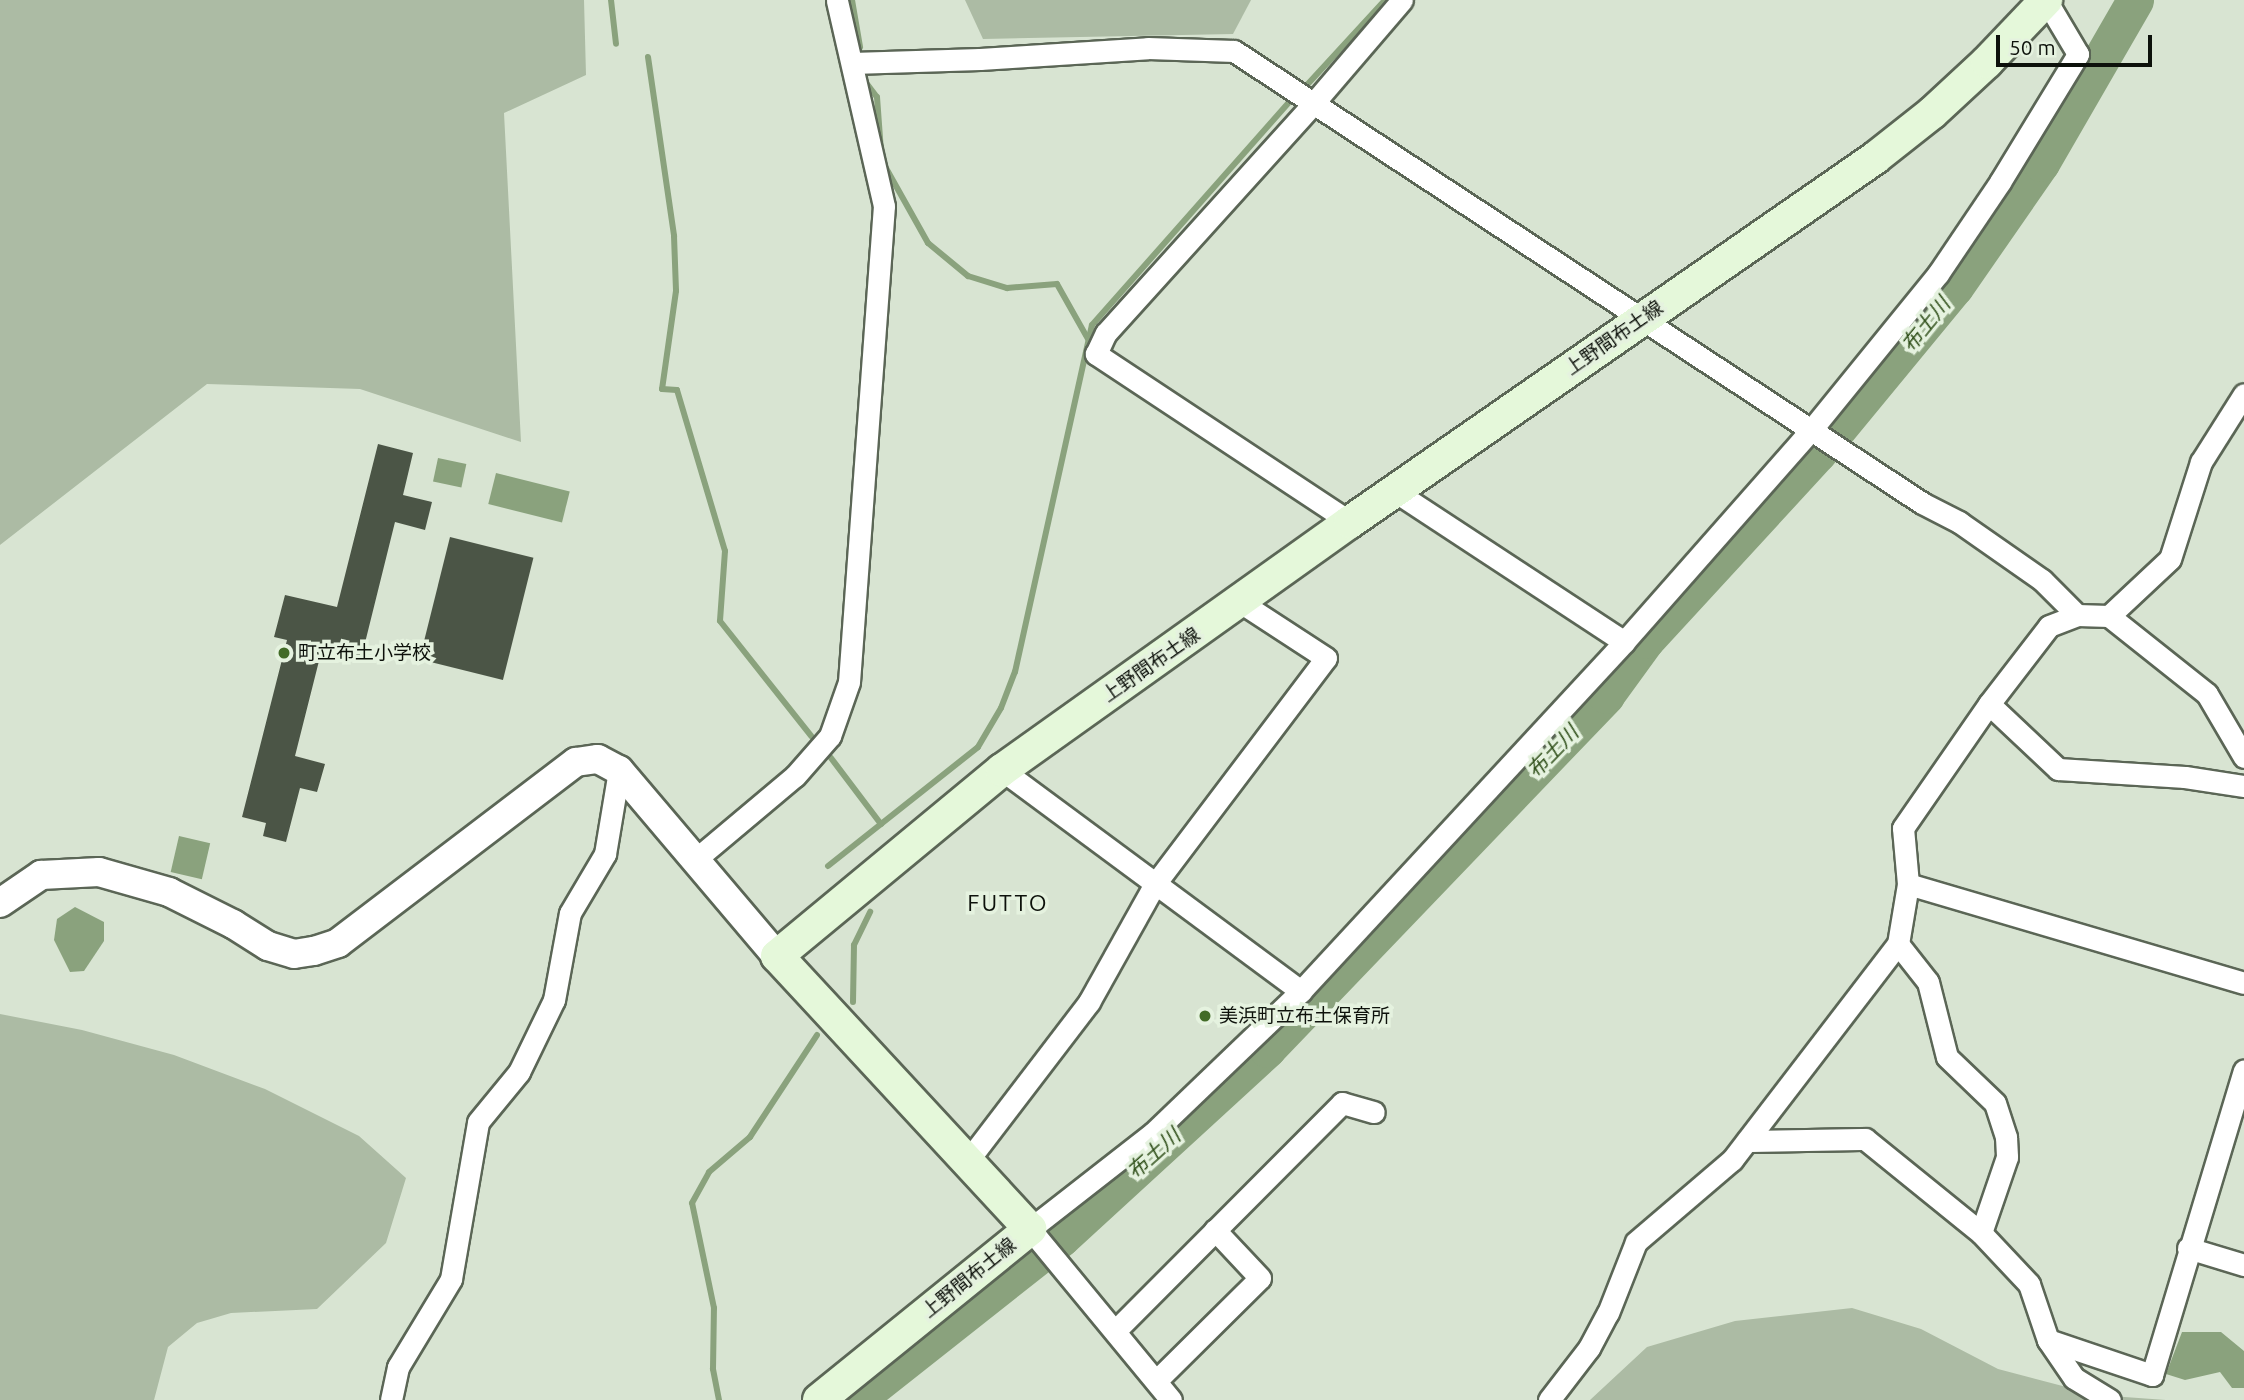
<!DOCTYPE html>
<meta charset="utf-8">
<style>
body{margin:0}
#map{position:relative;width:2244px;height:1400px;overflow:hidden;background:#d8e4d2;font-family:Ubuntu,"Noto Sans JP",sans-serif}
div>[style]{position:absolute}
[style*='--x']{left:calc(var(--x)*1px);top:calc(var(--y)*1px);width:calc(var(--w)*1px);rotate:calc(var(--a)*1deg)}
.green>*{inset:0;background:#acbba4}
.water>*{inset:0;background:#8aa27d;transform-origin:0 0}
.stream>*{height:6px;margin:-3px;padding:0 3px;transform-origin:3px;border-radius:3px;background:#8aa27d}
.river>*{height:37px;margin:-18.5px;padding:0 18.5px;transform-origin:18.5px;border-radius:18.5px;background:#8aa27d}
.building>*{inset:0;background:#4b5546;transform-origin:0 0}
.roads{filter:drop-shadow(2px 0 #5b6656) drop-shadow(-2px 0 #5b6656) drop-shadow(0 2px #5b6656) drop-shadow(0 -2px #5b6656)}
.minor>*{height:21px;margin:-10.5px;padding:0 10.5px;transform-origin:10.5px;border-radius:10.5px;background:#fff}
.tertiary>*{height:28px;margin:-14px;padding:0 14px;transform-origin:14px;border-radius:14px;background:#fff}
.secondary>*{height:32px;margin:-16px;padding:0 16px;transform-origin:16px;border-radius:16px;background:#e5f8da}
.dots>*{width:19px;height:19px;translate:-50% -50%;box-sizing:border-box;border:4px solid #e5f2df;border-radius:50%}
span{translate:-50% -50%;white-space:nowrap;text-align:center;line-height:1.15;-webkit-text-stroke:7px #e5f2df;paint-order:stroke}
.street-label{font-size:19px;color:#0d110b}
.poi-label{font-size:19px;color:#0d110b}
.left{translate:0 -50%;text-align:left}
.water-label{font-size:21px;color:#2e4e18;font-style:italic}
.quarter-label{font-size:23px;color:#0d110b;letter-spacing:2px}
.scale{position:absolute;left:1996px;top:35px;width:156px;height:32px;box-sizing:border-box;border:4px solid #0d110b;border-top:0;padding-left:9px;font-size:21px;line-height:24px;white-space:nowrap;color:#0d110b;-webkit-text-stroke:5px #e5f2df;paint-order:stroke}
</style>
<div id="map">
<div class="green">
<i style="clip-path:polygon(0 0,584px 0,586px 75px,504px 113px,521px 442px,360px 389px,207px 384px,0 545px)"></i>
<i style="clip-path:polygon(965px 0,1251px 0,1233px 34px,983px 39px)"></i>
<i style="clip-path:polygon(0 1014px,82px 1030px,174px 1055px,265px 1089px,359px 1136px,406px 1178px,386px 1243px,317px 1309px,231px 1313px,197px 1323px,168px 1347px,154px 1400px,0 1400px)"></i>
<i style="clip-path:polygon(1852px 1308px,1921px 1329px,1998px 1369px,2097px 1395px,2166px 1400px,1590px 1400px,1647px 1347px,1735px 1321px)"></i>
</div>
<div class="water">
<i style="left:438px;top:458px;width:29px;height:24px;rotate:12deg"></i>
<i style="left:496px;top:473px;width:76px;height:32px;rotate:14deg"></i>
<i style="left:179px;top:836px;width:32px;height:37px;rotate:13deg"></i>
<i style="clip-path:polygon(75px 907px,104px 922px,104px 941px,84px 971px,70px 972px,54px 940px,57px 919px)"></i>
<i style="clip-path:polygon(2182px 1332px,2221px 1332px,2244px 1351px,2244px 1388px,2232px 1388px,2220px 1372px,2185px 1380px,2166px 1374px)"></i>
</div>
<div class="stream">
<i style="--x:611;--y:0;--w:44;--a:83.5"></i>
<i style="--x:852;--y:0;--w:48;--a:80.3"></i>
<i style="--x:648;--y:57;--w:181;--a:81.7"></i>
<i style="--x:674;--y:236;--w:55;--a:87.9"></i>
<i style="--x:676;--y:291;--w:99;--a:98.1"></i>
<i style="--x:662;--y:389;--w:15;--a:4"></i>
<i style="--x:677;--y:390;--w:168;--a:73.4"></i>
<i style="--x:725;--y:551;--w:70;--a:94.1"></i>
<i style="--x:720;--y:621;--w:147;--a:51.6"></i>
<i style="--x:864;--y:80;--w:21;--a:53"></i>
<i style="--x:877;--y:97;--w:54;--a:85.8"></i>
<i style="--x:1306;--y:86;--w:117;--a:-47.4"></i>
<i style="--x:882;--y:161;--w:94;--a:60.7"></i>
<i style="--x:928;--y:243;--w:52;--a:39.5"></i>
<i style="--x:968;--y:276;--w:41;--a:17.1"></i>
<i style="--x:1007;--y:288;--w:50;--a:-4.6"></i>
<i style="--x:1057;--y:284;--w:63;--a:60.6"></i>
<i style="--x:831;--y:758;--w:83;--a:52.9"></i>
<i style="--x:828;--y:866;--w:191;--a:-38.4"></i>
<i style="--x:978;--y:747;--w:45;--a:-59.5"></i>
<i style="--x:1001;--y:708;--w:39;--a:-69"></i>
<i style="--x:1015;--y:672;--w:355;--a:-77.5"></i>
<i style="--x:1092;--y:325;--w:300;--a:-48.5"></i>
<i style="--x:853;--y:1002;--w:57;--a:-89"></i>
<i style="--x:854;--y:945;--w:37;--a:-64"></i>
<i style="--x:719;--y:1400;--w:32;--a:-101"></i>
<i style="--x:713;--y:1369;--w:61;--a:-89.1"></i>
<i style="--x:714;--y:1308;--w:107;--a:-101.8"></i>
<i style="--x:692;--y:1203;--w:35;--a:-61"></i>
<i style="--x:709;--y:1172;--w:54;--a:-40.5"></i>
<i style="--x:750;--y:1137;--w:122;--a:-56.7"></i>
</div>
<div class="river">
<i style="--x:856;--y:1400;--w:261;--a:-38.3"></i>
<i style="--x:1061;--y:1238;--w:280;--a:-42.5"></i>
<i style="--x:1267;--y:1049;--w:490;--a:-46.2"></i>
<i style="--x:1606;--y:695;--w:68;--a:-54"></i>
<i style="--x:1646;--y:640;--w:254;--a:-47.4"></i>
<i style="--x:1818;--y:453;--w:215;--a:-50.5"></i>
<i style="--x:1955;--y:287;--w:151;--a:-55.3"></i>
<i style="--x:2041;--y:163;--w:188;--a:-60"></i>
</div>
<div class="building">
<i style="clip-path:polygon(378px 444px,413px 453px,403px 495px,432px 502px,425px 530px,395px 522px,360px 663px,321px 653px,295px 756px,325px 764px,317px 792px,300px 788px,286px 842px,263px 836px,266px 823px,242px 817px,287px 640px,274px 637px,285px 595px,337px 607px)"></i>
<i style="left:450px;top:537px;width:86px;height:126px;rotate:14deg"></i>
</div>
<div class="roads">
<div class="minor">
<i style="--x:852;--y:63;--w:128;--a:-1.8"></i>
<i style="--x:980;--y:59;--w:168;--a:-3.7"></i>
<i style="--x:1148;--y:48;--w:86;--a:2"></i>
<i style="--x:1234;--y:51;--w:823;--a:33.3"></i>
<i style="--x:1922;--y:503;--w:42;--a:27.2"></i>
<i style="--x:1959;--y:522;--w:101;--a:34.9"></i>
<i style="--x:2042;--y:580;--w:49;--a:45"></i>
<i style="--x:1396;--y:492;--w:273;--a:33.3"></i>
<i style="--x:1350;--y:522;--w:305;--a:-146.5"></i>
<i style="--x:1096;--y:354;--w:23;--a:-65"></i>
<i style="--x:1106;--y:333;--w:307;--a:-47.9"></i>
<i style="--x:1312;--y:105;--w:138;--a:-49.4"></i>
<i style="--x:2109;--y:616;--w:125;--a:38.5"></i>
<i style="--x:2207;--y:694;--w:73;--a:59.6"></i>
<i style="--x:1989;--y:704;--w:95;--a:43.3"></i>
<i style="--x:2058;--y:769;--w:127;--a:3.6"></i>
<i style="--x:2185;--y:777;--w:60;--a:8.7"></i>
<i style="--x:1002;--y:770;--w:372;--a:36.5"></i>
<i style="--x:696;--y:859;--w:129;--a:-40"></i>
<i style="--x:795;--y:776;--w:53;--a:-48.8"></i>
<i style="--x:830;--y:736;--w:57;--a:-70.6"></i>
<i style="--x:849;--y:682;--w:477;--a:-85.8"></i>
<i style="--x:884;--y:206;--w:211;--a:-102.9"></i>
<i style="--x:1908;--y:884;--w:350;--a:16.4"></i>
<i style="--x:1898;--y:944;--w:48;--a:51.7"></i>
<i style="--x:1928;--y:982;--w:77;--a:75.8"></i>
<i style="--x:1947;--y:1057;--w:66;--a:43.8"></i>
<i style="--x:1995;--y:1103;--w:36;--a:72"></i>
<i style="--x:2006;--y:1137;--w:20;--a:87"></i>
<i style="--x:2007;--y:1157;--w:80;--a:108.9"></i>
<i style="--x:1747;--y:1141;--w:118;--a:-1"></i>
<i style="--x:1865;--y:1139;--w:149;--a:39"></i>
<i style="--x:1981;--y:1233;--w:70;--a:46.7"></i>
<i style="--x:2029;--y:1284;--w:59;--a:71.3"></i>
<i style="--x:2048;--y:1340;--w:46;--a:55.6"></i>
<i style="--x:2074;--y:1378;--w:42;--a:31.4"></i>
<i style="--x:966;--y:1163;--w:203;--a:-52.6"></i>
<i style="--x:1089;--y:1002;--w:135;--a:-60.8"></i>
<i style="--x:1155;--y:884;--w:283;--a:-52.9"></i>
<i style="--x:1326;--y:658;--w:103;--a:-146.9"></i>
<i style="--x:2188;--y:1248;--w:59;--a:16.9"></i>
<i style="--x:1115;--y:1331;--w:322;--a:-45.1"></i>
<i style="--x:1342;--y:1103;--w:33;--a:16"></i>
<i style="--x:2048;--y:1340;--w:110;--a:18.6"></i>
<i style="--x:2152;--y:1375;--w:318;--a:-73.2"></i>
<i style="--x:1156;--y:1381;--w:146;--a:-44.7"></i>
<i style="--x:1260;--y:1278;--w:66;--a:-133.2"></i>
<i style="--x:391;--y:1400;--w:34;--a:-78"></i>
<i style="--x:398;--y:1367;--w:103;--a:-58.9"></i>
<i style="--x:451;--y:1279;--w:159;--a:-80.2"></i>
<i style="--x:478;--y:1122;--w:65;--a:-50.6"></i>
<i style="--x:519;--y:1072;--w:80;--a:-64.1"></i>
<i style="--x:554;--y:1000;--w:88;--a:-79.6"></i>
<i style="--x:570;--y:913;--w:69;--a:-59.3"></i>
<i style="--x:605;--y:854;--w:85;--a:-80.5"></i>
<i style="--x:1171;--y:1400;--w:222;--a:-129.5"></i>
<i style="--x:1030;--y:1229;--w:156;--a:-38"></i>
<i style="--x:1153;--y:1133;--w:205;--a:-43.8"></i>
<i style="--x:1301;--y:991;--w:476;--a:-47.2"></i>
<i style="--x:1624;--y:642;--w:284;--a:-48.6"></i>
<i style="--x:1812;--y:429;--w:200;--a:-50.9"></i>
<i style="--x:1938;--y:274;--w:111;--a:-56"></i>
<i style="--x:2000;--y:182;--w:150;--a:-58.6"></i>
<i style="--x:2078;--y:54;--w:63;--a:-120.7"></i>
<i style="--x:1549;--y:1400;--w:66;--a:-52.4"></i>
<i style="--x:1589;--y:1348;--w:40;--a:-62"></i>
<i style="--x:1608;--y:1313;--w:76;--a:-68.5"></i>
<i style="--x:1636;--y:1242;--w:126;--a:-40.5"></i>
<i style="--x:1732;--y:1160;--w:272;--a:-52.5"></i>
<i style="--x:1898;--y:944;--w:61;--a:-80.5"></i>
<i style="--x:1908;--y:884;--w:56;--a:-95.1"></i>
<i style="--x:1903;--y:828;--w:151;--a:-55.3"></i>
<i style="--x:1989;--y:704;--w:98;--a:-52.4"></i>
<i style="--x:2049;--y:626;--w:30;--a:-21"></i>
<i style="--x:2077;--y:615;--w:32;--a:2"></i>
<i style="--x:2109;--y:616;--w:83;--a:-43.1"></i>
<i style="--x:2170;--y:559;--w:102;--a:-72.3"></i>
<i style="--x:2201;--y:462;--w:80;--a:-57.7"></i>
</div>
<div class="tertiary">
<i style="--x:0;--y:903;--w:50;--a:-34.3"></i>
<i style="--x:41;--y:875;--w:58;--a:-3"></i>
<i style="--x:99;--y:872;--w:73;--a:15.9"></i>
<i style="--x:169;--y:892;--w:72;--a:26.6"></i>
<i style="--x:233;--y:924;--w:41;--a:32.2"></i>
<i style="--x:268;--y:946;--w:27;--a:17"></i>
<i style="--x:294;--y:954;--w:20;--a:-9"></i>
<i style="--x:314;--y:951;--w:25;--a:-18"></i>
<i style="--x:338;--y:943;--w:299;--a:-37.3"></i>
<i style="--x:576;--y:762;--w:22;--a:-8"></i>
<i style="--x:598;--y:759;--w:24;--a:28"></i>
<i style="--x:619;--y:770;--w:244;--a:49.7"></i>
</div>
<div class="secondary">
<i style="--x:819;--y:1400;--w:272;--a:-39"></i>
<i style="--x:1030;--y:1229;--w:372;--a:-132.8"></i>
<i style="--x:777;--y:956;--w:292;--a:-39.6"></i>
<i style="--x:1002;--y:770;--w:427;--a:-35.5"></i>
<i style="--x:1350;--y:522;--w:639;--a:-34.73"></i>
<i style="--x:1875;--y:158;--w:73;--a:-38.3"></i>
<i style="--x:1932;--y:113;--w:75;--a:-42.8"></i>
<i style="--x:1987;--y:62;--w:86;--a:-46.4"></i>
</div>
</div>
<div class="dots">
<i style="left:284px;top:653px;background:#426b27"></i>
<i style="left:1205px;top:1016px;background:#426b27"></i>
</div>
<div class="street-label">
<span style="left:1614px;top:338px;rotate:-35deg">上野間布土線</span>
<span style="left:1151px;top:665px;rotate:-35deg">上野間布土線</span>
<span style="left:969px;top:1278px;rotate:-39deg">上野間布土線</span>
</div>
<div class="poi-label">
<span class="left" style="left:298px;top:653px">町立布土小学校</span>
<span class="left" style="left:1219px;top:1016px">美浜町立布土保育所</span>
</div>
<div class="water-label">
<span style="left:1925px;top:324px;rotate:-51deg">布土川</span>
<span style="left:1552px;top:751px;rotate:-46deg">布土川</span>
<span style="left:1153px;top:1153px;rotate:-42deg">布土川</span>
</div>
<div class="quarter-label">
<span style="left:1008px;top:903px">FUTTO</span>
</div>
<div class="scale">50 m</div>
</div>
